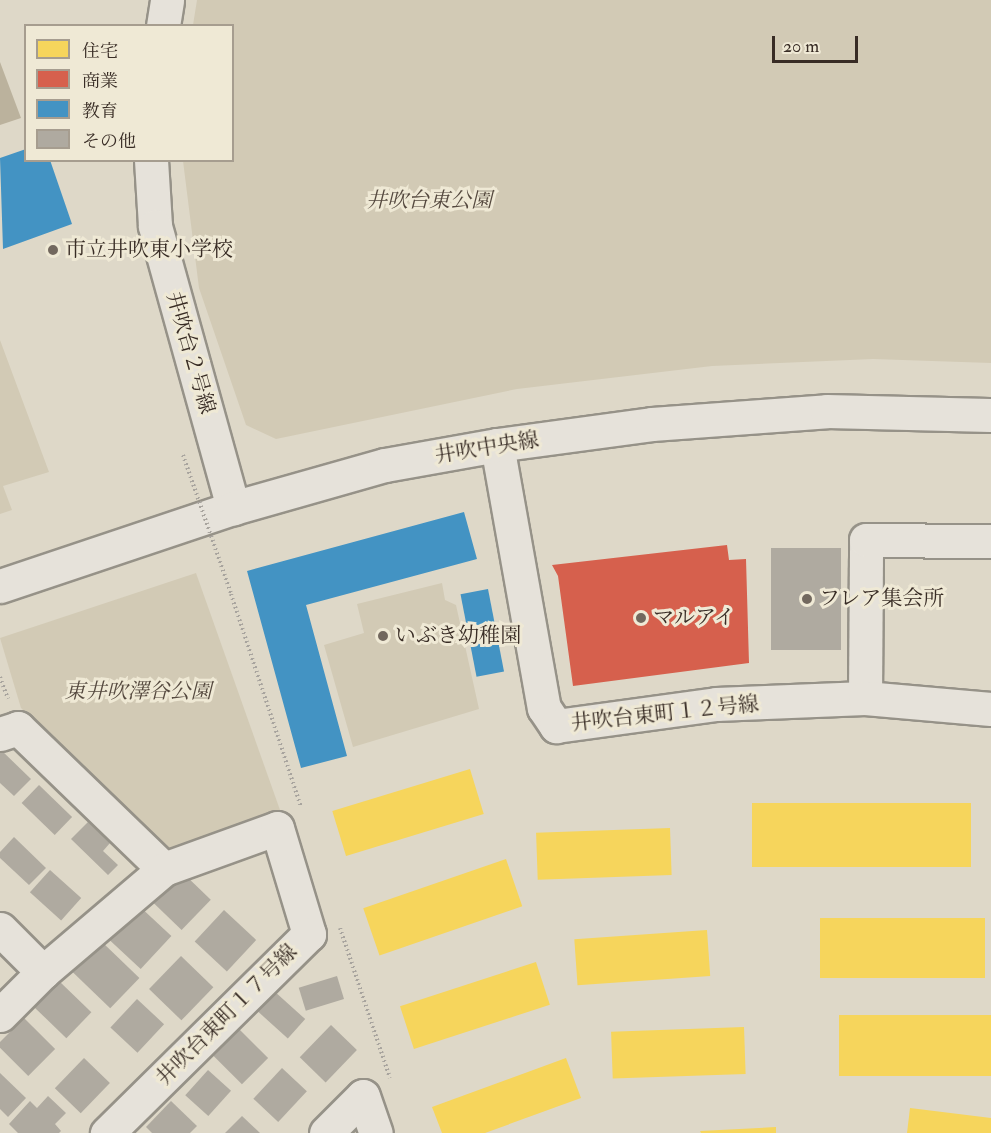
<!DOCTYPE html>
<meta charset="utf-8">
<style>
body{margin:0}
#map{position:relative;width:991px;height:1133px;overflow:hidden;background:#ded8c8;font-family:"IM FELL Double Pica","Noto Serif JP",serif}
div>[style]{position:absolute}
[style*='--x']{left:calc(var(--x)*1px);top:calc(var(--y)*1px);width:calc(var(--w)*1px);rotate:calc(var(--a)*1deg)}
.green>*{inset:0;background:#d2cab5}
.water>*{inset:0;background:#bbb29d}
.homes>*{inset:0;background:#f6d55c;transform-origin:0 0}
.shops>*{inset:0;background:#d6604d}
.schools>*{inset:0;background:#4393c3;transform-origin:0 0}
.building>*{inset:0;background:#afaaa0;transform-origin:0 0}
.path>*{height:4px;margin-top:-2px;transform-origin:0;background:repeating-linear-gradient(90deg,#a8a49e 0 1.5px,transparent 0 4.5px)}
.roads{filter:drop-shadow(2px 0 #969288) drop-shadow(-2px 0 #969288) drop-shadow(0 2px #969288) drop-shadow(0 -2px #969288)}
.street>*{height:33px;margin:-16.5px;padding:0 16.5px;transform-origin:16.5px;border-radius:16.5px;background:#e6e2da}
.secondary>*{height:33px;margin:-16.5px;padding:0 16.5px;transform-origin:16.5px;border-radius:16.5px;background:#e6e2da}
.path-bridge>*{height:4px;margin-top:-2px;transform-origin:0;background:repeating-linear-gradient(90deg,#a8a49e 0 1.5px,transparent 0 4.5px)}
.dots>*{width:16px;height:16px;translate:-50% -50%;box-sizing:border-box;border:3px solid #efe9d5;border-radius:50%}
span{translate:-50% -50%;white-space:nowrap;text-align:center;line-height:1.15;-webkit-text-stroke:6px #efe9d5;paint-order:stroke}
.park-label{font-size:21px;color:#55493f;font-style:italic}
.poi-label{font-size:21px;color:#382c25}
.left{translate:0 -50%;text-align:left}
.street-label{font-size:21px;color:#382c25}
.legend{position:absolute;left:24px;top:24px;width:210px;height:138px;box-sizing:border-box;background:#efe9d5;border:2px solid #a69d8f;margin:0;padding:8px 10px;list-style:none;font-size:18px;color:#382c25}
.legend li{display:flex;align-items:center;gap:12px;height:30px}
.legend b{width:30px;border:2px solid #a69d8f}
.scale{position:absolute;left:772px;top:36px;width:86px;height:27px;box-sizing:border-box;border:3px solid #382c25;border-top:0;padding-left:8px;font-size:18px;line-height:21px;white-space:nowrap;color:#382c25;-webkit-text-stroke:4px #efe9d5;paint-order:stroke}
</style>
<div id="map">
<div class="green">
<i style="clip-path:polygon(197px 0,991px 0,991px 363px,873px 359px,712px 366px,517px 389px,276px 439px,246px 425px,199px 288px,183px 161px,232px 160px,232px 26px,193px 25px)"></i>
<i style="clip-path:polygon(0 340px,49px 472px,3px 486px,12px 510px,0 514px)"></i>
<i style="clip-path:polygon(196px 573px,280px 810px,180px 851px,161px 849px,21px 708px,0 638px)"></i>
<i style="clip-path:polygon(442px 583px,445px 600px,456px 605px,479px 709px,353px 747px,324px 645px,364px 633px,357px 604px)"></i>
</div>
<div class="water">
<i style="clip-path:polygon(0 62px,21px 118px,0 125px)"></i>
</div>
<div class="homes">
<i style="left:470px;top:769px;width:47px;height:144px;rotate:73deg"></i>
<i style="left:971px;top:803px;width:64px;height:219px;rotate:90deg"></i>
<i style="left:670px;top:828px;width:47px;height:134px;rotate:88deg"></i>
<i style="left:506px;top:859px;width:50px;height:151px;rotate:71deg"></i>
<i style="left:985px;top:918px;width:60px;height:165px;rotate:90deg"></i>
<i style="left:707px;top:930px;width:46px;height:133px;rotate:86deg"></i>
<i style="left:536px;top:962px;width:45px;height:143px;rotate:72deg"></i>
<i style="left:839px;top:1015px;width:152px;height:61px"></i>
<i style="left:744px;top:1027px;width:47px;height:133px;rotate:88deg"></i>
<i style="clip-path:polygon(566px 1058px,581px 1098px,485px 1133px,442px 1133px,432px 1107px)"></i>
<i style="clip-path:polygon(910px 1108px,991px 1118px,991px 1133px,907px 1133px)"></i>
<i style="clip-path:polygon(776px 1127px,776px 1133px,701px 1133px,700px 1131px)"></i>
</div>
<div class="shops">
<i style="clip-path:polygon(727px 545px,729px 560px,746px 559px,749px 663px,573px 686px,558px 576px,552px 565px)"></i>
</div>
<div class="schools">
<i style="clip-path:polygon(26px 149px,26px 160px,50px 160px,72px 224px,3px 249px,0 158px)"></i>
<i style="clip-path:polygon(464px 512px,477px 559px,306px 605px,347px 756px,301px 768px,247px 571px)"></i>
<i style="left:488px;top:589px;width:84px;height:28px;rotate:79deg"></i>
</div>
<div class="building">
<i style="left:841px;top:548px;width:102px;height:70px;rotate:90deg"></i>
<i style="clip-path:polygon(0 749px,31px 779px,14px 796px,0 783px)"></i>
<i style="left:39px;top:785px;width:46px;height:25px;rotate:44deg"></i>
<i style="clip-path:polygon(88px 822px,110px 843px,103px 851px,118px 865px,108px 875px,71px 839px)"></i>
<i style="clip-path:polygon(14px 837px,46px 868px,29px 885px,0 858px,0 852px)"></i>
<i style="left:50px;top:870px;width:42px;height:30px;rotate:42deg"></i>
<i style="left:182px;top:872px;width:40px;height:42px;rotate:44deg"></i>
<i style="left:137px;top:904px;width:47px;height:45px;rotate:43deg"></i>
<i style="left:224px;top:910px;width:44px;height:43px;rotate:43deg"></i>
<i style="left:102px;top:942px;width:52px;height:42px;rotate:44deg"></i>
<i style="left:181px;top:956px;width:45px;height:46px;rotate:44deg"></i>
<i style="left:337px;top:976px;width:24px;height:40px;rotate:73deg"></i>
<i style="left:59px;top:981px;width:45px;height:36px;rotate:44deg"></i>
<i style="left:274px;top:991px;width:42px;height:26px;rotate:42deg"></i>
<i style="left:137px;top:999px;width:37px;height:39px;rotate:43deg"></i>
<i style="left:24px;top:1018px;width:44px;height:38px;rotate:45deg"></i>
<i style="left:331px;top:1025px;width:36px;height:45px;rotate:44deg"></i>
<i style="left:237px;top:1027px;width:44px;height:37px;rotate:45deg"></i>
<i style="left:84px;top:1058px;width:36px;height:42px;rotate:44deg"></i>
<i style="left:282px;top:1068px;width:34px;height:42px;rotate:43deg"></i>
<i style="left:208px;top:1070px;width:31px;height:34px;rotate:42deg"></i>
<i style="clip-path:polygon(0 1073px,26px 1098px,8px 1117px,0 1109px)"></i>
<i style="clip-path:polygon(48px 1096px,66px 1113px,55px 1124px,61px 1131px,59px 1133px,18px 1133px,9px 1124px,30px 1101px,37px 1108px)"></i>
<i style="clip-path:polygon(171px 1101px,197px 1126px,190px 1133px,152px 1133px,146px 1127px)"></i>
<i style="clip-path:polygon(242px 1116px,260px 1133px,225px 1133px)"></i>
</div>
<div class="path">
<i style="--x:231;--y:594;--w:224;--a:71.8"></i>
<i style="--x:0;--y:677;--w:23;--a:70"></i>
<i style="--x:340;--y:928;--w:158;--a:71.6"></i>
</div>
<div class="roads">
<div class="street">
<i style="--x:865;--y:698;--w:158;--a:-89.6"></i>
<i style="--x:866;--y:540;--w:125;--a:0.5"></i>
<i style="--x:0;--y:734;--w:19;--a:-18"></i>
<i style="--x:18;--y:728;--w:203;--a:44"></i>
<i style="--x:0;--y:929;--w:61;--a:45"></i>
<i style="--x:0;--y:1015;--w:61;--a:-45"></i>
<i style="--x:43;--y:972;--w:159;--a:-40.4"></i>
<i style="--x:164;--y:869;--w:120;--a:-19.9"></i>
<i style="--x:277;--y:828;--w:111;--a:73.2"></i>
<i style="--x:309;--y:934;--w:284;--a:135.4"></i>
<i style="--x:326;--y:1133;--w:52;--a:-45"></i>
<i style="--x:363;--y:1096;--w:39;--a:71"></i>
</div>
<div class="secondary">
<i style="--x:163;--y:26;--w:26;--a:-81"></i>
<i style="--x:151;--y:160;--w:66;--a:86.5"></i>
<i style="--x:155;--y:226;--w:293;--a:74.5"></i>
<i style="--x:497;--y:445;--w:267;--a:79.9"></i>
<i style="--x:544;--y:708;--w:22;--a:56"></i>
<i style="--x:556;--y:726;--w:162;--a:-7.8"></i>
<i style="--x:716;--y:704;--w:149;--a:-2.3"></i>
<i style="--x:865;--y:698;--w:126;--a:5"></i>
<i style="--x:0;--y:586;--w:246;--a:-18.5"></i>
<i style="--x:233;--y:508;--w:158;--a:-15.8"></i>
<i style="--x:385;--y:465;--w:114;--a:-10.1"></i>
<i style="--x:497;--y:445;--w:156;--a:-7.7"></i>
<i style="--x:652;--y:424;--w:175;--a:-4.2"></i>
<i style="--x:827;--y:411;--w:164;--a:1.4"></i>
</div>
</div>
<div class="path-bridge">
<i style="--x:183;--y:455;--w:147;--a:70.9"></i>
</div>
<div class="dots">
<i style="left:53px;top:250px;background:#72685e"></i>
<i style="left:807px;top:599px;background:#72685e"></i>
<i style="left:641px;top:618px;background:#72685e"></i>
<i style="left:383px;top:636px;background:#72685e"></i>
</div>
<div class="park-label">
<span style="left:429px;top:201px">井吹台東公園</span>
<span style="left:138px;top:692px">東井吹澤谷公園</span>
</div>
<div class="poi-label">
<span class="left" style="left:65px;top:250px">市立井吹東小学校</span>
<span class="left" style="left:819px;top:599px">フレア集会所</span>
<span class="left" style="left:653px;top:618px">マルアイ</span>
<span class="left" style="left:395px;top:636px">いぶき幼稚園</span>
</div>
<div class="street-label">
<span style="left:190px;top:353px;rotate:74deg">井吹台２号線</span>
<span style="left:487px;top:448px;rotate:-9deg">井吹中央線</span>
<span style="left:665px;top:714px;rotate:-6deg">井吹台東町１２号線</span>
<span style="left:227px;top:1015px;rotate:-45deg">井吹台東町１７号線</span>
</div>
<ul class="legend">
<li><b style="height:16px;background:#f6d55c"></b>住宅</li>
<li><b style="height:16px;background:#d6604d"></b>商業</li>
<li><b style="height:16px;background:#4393c3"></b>教育</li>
<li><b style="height:16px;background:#afaaa0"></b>その他</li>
</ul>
<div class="scale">20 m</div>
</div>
